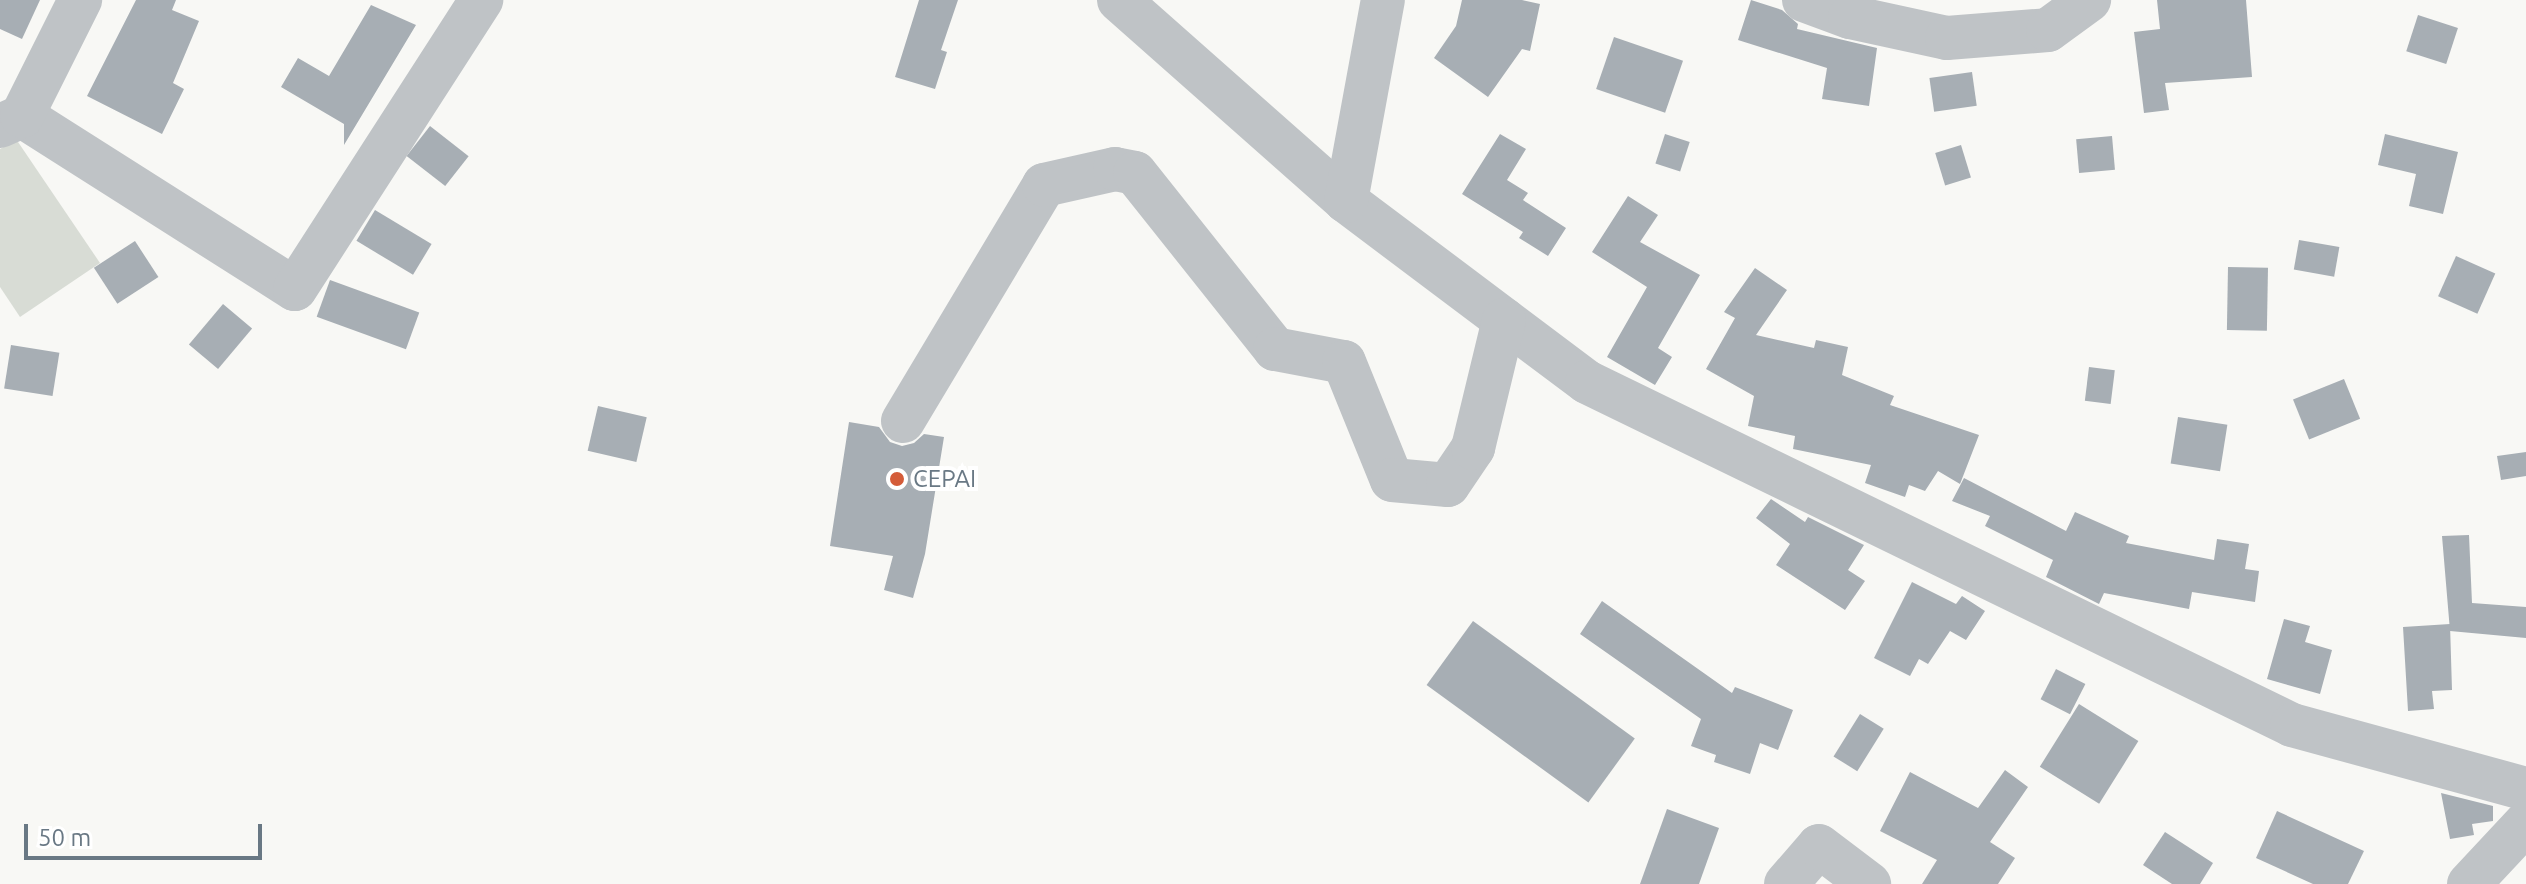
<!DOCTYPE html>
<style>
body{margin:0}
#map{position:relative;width:2526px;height:884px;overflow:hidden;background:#f8f8f5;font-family:Ubuntu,sans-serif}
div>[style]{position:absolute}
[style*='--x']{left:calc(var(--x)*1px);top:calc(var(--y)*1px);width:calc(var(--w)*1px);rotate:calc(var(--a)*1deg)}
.green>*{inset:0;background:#d8dcd5}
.building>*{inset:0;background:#a7aeb4;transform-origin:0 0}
.minor>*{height:44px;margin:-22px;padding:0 22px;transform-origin:22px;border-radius:22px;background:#bfc3c6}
.dots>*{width:22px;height:22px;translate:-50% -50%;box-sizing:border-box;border:4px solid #fff;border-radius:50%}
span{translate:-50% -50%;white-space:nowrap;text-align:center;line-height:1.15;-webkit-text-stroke:8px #fff;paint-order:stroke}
.poi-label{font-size:24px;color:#697884}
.left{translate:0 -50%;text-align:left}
.scale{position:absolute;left:24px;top:824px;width:238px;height:36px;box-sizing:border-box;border:4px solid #697884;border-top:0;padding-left:10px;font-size:24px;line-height:28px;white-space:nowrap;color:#697884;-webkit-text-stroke:6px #fff;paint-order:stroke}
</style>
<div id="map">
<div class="green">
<i style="clip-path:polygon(16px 139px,100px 263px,20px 317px,0 287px,0 149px)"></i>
</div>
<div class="building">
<i style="clip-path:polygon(0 0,40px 0,22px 39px,0 29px)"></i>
<i style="clip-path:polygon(136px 0,176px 0,172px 10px,199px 21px,173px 83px,184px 89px,162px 134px,87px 96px)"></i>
<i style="clip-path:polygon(919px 0,958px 0,941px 50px,947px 52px,935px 89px,895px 77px)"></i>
<i style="clip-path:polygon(1462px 0,1522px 0,1540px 4px,1530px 51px,1522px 49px,1488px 97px,1434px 58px,1456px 26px)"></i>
<i style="clip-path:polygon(1751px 0,1782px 10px,1798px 24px,1797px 29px,1877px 48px,1869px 106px,1822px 99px,1827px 68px,1738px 40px)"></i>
<i style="clip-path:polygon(2157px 0,2246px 0,2252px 77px,2165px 83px,2169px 110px,2144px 113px,2134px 32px,2160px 29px)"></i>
<i style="clip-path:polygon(371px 5px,416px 25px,344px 145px,344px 124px,281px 87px,298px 58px,329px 76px)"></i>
<i style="left:2418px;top:15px;width:42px;height:38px;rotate:18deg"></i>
<i style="left:1614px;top:37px;width:73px;height:55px;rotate:19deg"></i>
<i style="left:1972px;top:72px;width:34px;height:43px;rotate:82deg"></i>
<i style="left:430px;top:126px;width:49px;height:38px;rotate:38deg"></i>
<i style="clip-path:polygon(1500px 134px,1526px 149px,1507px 180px,1528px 193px,1523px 200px,1566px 228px,1548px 256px,1519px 238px,1523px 232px,1462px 194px)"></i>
<i style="left:1665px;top:134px;width:26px;height:31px;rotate:18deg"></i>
<i style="clip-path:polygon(2385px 134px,2458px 152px,2443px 214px,2409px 206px,2416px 174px,2378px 165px)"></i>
<i style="left:2112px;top:136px;width:34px;height:36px;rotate:85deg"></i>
<i style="left:1961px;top:145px;width:34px;height:27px;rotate:73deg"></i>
<i style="clip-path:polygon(1628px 196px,1658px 215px,1640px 242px,1700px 275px,1658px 348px,1672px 357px,1655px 385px,1607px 357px,1647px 287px,1592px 252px)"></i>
<i style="left:375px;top:210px;width:66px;height:36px;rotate:31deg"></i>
<i style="left:2299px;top:240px;width:41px;height:30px;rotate:10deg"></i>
<i style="left:135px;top:241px;width:43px;height:49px;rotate:57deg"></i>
<i style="left:2456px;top:256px;width:43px;height:44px;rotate:24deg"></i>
<i style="left:2228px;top:267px;width:40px;height:63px;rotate:1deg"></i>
<i style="clip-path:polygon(1755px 268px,1787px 290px,1756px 335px,1814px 348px,1816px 340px,1848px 347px,1842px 375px,1894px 396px,1890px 405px,1979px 435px,1960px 484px,1938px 471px,1925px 491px,1909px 485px,1905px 497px,1865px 483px,1871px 465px,1793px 449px,1795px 436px,1748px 426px,1754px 396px,1706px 369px,1735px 318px,1724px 312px)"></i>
<i style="left:330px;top:280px;width:95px;height:39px;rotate:20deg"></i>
<i style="left:223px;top:304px;width:38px;height:53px;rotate:40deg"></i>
<i style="left:11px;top:345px;width:49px;height:44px;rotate:9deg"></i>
<i style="left:2089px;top:367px;width:26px;height:34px;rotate:7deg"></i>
<i style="left:2344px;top:379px;width:43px;height:55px;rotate:68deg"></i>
<i style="left:598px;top:406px;width:50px;height:46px;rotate:13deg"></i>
<i style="left:2178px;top:417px;width:50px;height:47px;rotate:9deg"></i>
<i style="clip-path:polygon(849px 422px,879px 427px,890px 442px,902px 446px,914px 443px,924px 434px,944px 437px,925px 554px,913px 598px,884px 590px,893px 556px,830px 546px)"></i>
<i style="clip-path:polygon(2526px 452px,2526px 476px,2501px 480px,2497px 456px)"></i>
<i style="clip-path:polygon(1964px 478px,2066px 531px,2075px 512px,2129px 536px,2126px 543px,2214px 560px,2217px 539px,2249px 544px,2245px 569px,2259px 571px,2255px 602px,2192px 592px,2189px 609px,2104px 593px,2099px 604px,2046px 577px,2053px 560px,1985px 526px,1990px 516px,1952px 501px)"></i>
<i style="clip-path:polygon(1771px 499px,1805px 522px,1808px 517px,1864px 545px,1848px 570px,1865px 581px,1845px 610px,1776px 565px,1790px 544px,1756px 518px)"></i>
<i style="clip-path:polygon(2469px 535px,2472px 603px,2526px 607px,2526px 638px,2450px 631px,2442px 536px)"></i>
<i style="clip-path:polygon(1912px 582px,1956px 604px,1962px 596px,1985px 611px,1966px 640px,1950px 631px,1928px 664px,1919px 659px,1910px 676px,1874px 658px)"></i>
<i style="clip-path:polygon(1602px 601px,1732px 693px,1735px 687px,1793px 710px,1778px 750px,1760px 743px,1750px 774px,1714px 762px,1716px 755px,1691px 746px,1701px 719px,1580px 634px)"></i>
<i style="clip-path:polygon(2284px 619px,2310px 626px,2305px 642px,2332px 650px,2320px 694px,2267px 679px)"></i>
<i style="left:1473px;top:621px;width:200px;height:79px;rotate:36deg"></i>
<i style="clip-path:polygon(2450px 624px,2452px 690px,2432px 691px,2434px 709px,2408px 711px,2403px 627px)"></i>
<i style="left:2056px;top:669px;width:33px;height:34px;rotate:27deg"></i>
<i style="left:2079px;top:704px;width:70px;height:74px;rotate:32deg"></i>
<i style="left:1860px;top:714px;width:28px;height:50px;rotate:32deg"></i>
<i style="clip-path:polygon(2005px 770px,2028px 787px,1990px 842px,2015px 858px,1998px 884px,1922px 884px,1937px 860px,1880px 831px,1910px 772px,1978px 808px)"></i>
<i style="clip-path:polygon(2441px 793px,2493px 806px,2493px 821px,2472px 824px,2474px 835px,2450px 839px)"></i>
<i style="clip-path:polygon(1667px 809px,1719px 828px,1699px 884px,1640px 884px)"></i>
<i style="clip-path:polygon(2277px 811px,2364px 851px,2348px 884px,2313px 884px,2256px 858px)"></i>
<i style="clip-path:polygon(2165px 832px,2213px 863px,2200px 884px,2172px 884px,2143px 865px)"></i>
</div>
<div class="minor">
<i style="--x:1119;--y:0;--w:303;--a:41.5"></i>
<i style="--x:1346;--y:201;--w:301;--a:36.9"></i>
<i style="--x:1587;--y:382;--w:784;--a:25.94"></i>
<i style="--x:2292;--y:725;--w:243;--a:15.3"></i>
<i style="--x:1804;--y:0;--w:49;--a:20.3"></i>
<i style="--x:1850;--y:17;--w:99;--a:12.2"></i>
<i style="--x:1947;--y:38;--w:101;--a:-4.5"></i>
<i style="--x:2048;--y:30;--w:51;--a:-36.2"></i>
<i style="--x:22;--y:116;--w:323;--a:32.4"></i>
<i style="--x:295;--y:289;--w:344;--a:-57.2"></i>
<i style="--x:0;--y:126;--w:24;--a:-24"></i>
<i style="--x:22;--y:116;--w:130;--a:-63.4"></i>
<i style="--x:1346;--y:201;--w:204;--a:-79.6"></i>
<i style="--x:903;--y:421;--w:275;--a:-59.1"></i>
<i style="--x:1044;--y:185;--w:73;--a:-12.7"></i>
<i style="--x:1115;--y:169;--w:20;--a:11"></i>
<i style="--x:1135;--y:173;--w:225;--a:51.5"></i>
<i style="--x:1275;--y:349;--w:70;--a:10.7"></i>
<i style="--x:1344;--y:362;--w:127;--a:67.9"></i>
<i style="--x:1392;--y:480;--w:56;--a:5.1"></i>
<i style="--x:1448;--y:485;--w:45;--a:-56"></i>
<i style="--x:1473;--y:448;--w:132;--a:-76.4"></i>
<i style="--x:1786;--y:884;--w:50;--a:-49"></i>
<i style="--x:1819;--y:846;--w:63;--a:37.2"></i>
<i style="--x:2469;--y:884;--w:83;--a:-46.9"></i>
</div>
<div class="dots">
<i style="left:897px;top:479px;background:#d45c39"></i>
</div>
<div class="poi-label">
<span class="left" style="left:913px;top:479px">CEPAI</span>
</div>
<div class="scale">50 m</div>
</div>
